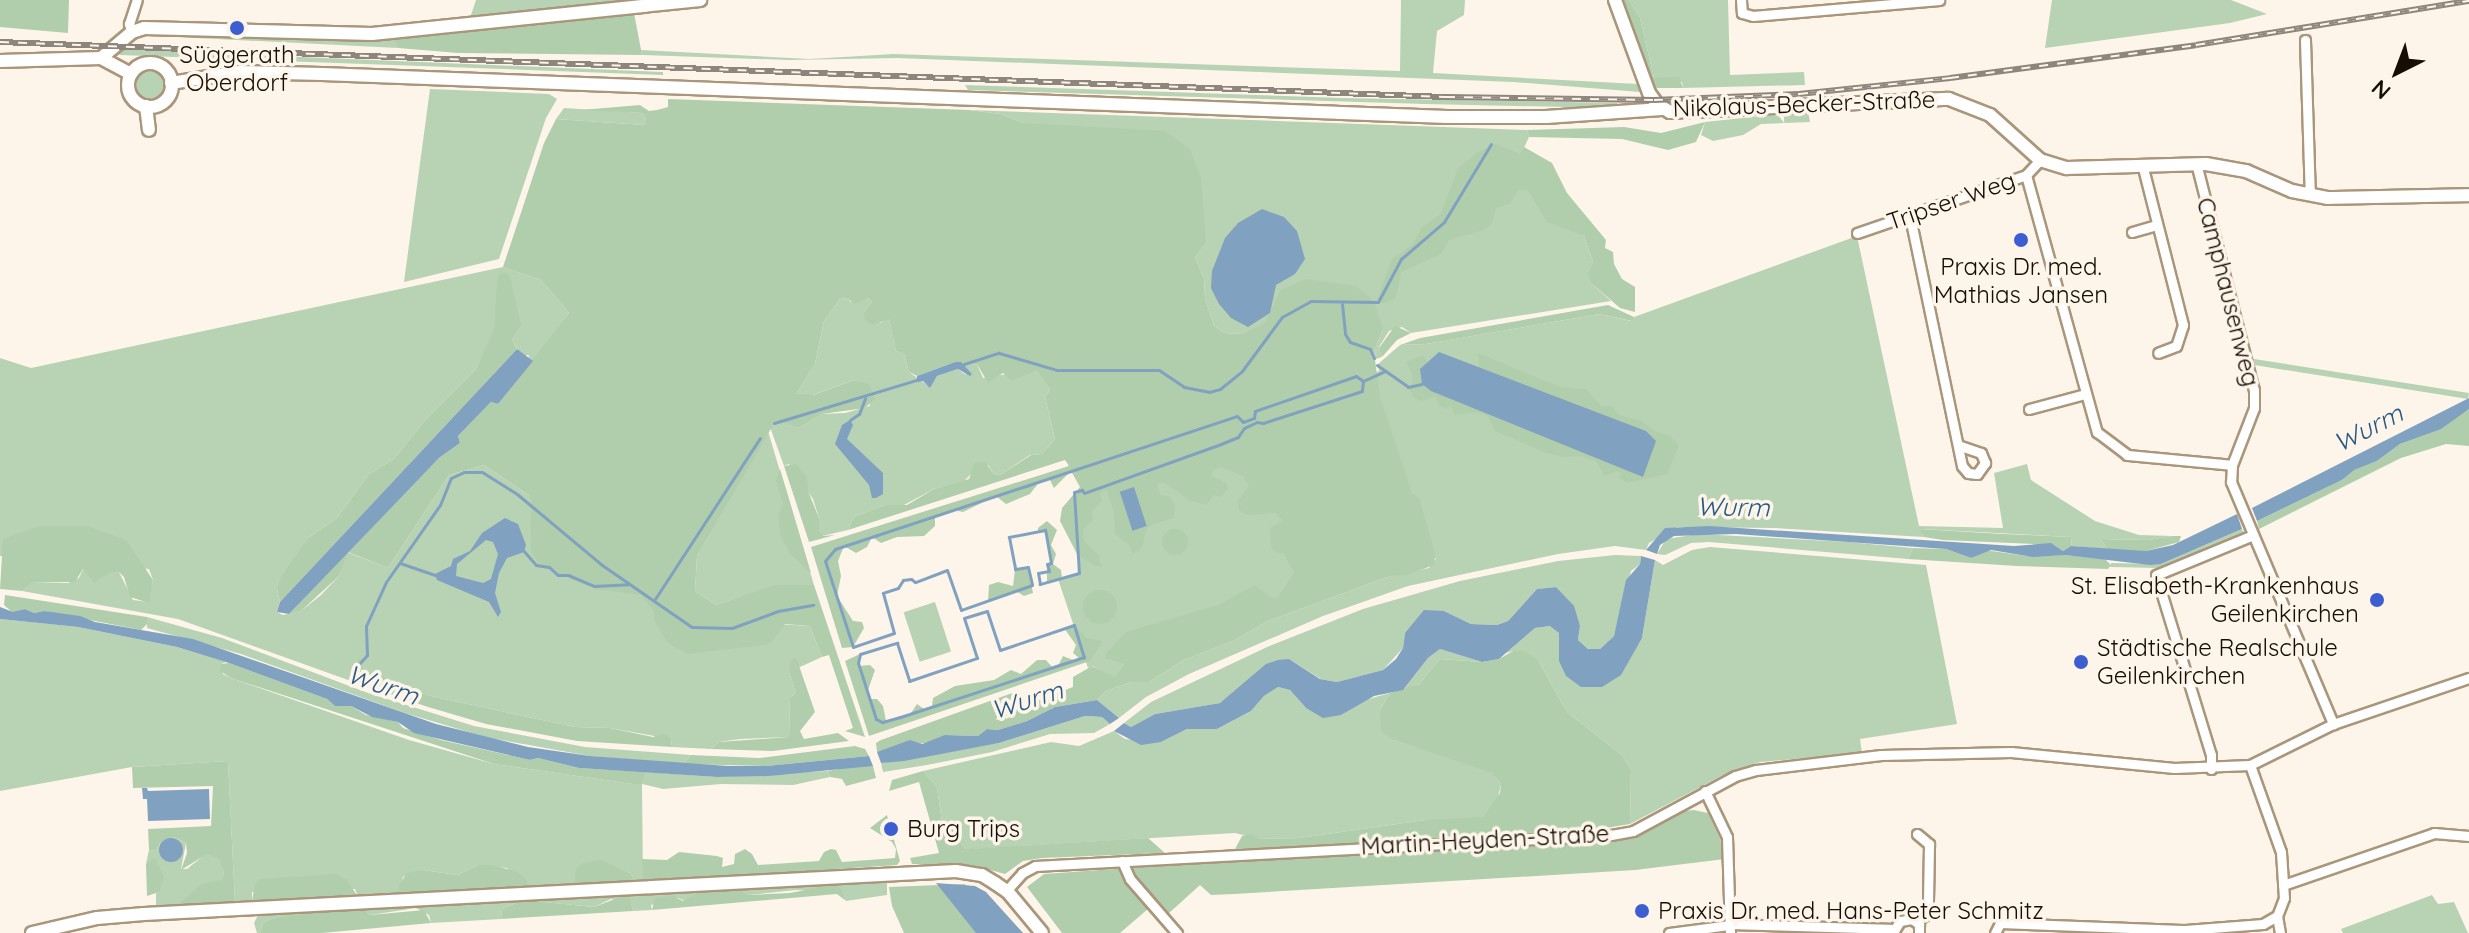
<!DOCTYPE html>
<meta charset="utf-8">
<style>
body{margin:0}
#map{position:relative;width:2469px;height:933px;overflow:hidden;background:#fef5ea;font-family:Quicksand,sans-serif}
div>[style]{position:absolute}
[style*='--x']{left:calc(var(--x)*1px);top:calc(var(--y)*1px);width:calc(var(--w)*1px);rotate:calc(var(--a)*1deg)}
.green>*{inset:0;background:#b8d2b4;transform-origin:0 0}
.round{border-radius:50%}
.forest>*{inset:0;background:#b0ceab}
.water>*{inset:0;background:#80a2c0;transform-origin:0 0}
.stream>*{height:3px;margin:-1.5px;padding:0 1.5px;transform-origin:1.5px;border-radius:1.5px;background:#80a2c0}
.roads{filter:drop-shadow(2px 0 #aa967b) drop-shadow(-2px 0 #aa967b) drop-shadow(0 2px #aa967b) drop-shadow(0 -2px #aa967b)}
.minor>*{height:9px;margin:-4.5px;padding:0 4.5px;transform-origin:4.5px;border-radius:4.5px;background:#fff}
.secondary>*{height:12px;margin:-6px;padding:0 6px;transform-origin:6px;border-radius:6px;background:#fff}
.secondary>.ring{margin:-6px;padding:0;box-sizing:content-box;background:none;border:12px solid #fff;border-radius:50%}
.rail>*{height:6px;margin-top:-3px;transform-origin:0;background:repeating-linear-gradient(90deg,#fef5ea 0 9px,#8e867c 0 18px);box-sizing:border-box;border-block:2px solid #8e867c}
.dots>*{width:22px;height:22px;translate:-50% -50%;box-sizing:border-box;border:4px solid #fef5ea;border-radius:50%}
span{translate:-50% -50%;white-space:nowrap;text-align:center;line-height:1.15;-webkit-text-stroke:7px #fef5ea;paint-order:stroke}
.poi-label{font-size:24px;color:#160e05}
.right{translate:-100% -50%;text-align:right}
.left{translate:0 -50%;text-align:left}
.street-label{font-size:24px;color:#160e05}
.water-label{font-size:26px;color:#265984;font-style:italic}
.north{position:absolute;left:2357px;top:32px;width:80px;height:80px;-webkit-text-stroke:6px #fef5ea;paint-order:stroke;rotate:222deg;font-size:22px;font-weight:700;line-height:32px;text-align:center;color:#160e05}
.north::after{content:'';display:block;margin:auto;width:28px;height:36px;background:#160e05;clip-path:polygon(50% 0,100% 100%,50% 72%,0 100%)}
</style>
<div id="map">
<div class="green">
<i style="clip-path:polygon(476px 0,647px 0,468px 24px)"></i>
<i style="clip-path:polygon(1401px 0,1465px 0,1464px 15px,1437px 31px,1433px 73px,1638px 84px,1640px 92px,1513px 82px,898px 58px,789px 60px,642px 55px,641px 50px,809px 59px,894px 54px,1400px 71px)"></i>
<i style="clip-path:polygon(1629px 0,1728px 0,1730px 75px,1804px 72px,1805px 85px,1683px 88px,1682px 82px,1654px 78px,1640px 18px)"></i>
<i style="clip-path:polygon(2052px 0,2231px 0,2267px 14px,2230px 23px,2045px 48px)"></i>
<i style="clip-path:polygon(139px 33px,391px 37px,398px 48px,136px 35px)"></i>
<i style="clip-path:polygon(123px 46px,252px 55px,663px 72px,663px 75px,120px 55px,116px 52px)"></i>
<i class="round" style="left:136px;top:71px;width:28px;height:28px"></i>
<i style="clip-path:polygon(965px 85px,1341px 98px,1618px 103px,1612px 108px,1425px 104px,968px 90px)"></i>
<i style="clip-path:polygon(430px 89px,549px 94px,557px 99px,546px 118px,499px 259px,404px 282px)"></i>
<i style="clip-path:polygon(564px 108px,642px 113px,646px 118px,644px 125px,556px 119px)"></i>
<i style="clip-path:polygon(969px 110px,1527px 130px,1529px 137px,1521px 154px,1565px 226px,1584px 236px,1593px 262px,1591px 283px,1611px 301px,1411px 333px,1402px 327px,1389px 331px,1379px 347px,1382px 357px,1376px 359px,1374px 352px,1383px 329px,1279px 291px,1267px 322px,1241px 334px,1225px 333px,1214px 326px,1205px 298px,1204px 279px,1195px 257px,1205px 242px,1204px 231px,1024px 123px,1001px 114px)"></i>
<i style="clip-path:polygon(1808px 111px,1810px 122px,1761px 124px,1743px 135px,1713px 141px,1701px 135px,1705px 122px)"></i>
<i style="clip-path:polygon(1857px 236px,1919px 526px,2003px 528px,1994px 473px,2027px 464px,2031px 480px,2095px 521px,2139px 535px,2173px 536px,2148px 540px,2101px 539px,2107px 549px,2071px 546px,2072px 537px,1921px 529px,1924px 537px,1775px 528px,1677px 527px,1649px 543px,1646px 550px,1615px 546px,1558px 554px,1408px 586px,1323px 616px,1189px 674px,1146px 697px,1119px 718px,1097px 700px,1106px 691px,1131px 682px,1149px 682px,1184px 660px,1233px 641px,1268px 621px,1390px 576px,1429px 568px,1436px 558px,1126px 664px,1114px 677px,1108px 676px,1093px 666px,1088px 668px,1058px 579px,1079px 572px,1074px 492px,1379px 371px,1378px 364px,1400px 345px,1426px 344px,1600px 314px,1631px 321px,1634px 317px)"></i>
<i style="clip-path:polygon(503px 267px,541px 280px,569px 313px,533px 361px,528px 360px,529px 355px,521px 356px,512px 339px,514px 333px,496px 294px,496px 326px,476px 369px,425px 420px,394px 459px,369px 474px,337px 518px,308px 538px,277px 589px,280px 602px,277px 612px,283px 615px,301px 611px,321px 595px,339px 576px,347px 552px,388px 568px,449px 475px,484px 465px,530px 496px,532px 549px,775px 624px,810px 626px,822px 657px,789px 672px,796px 693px,790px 697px,789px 737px,740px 739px,719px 742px,711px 749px,672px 747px,671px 739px,610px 728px,575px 727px,435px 697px,405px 688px,380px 674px,352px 672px,348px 680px,178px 619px,22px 591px,31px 582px,68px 583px,79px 578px,83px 569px,97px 581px,111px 571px,119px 572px,133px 600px,148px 602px,153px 580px,149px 569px,0 556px,0 358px,31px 368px)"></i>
<i style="clip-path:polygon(846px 298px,851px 302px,868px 298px,872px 302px,864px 312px,880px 323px,889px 318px,896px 351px,904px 354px,909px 372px,930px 387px,937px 376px,958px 369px,966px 375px,961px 362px,977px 364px,983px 378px,1037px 369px,1050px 390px,1045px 397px,1055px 439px,1042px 454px,1030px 455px,1000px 475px,994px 474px,988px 465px,973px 472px,964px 481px,934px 489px,902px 506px,885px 505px,854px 517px,848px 530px,822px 536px,816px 526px,819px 518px,813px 499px,789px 464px,784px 466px,770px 427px,776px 419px,799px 428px,822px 414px,845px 413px,870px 406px,869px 385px,854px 380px,807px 397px,796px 394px,815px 364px,824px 321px,840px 299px)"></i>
<i style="left:2469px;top:393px;width:6px;height:221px;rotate:99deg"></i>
<i style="clip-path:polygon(768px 431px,814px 585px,775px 586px,716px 605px,695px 591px,697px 556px)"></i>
<i style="clip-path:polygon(2242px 529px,2244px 533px,2160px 568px,2110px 567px,2111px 563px,2161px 564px)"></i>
<i style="clip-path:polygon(1699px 534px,1848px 542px,1913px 548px,1908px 559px,1709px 542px,1691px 543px,1665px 555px,1657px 554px,1666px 539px)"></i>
<i style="clip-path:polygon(1710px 547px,1926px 565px,1957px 724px,1860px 739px,1862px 753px,1760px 762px,1721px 776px,1630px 824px,1631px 770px,1623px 756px,1567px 712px,1537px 658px,1513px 651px,1506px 653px,1535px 628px,1551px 626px,1559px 633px,1559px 661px,1642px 638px,1655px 560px,1663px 565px,1692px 550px)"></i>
<i style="clip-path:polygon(1615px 555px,1641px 556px,1640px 564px,1631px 571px,1614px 636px,1600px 649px,1588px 649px,1578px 640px,1580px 626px,1556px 587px,1537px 589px,1508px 621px,1497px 625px,1471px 624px,1444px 611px,1405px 633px,1403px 648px,1383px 670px,1337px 682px,1321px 679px,1289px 659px,1220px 703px,1155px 714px,1131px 727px,1124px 723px,1151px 702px,1267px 647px,1363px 609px,1460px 581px,1558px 561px)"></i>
<i style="left:935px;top:602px;width:52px;height:33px;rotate:72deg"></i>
<i style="clip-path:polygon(147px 617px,222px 638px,368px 693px,474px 726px,585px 747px,691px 755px,683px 764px,590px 756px,485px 737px,405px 713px,241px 654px,147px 628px)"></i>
<i style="clip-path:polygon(0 619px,78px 627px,177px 647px,226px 662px,221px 664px,223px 674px,231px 678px,409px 740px,494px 764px,633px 784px,645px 772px,717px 777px,828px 771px,830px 777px,793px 785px,721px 784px,663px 789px,642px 784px,643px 882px,635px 881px,630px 873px,616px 867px,574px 886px,527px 889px,507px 868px,478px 865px,457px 875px,423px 870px,403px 877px,399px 895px,358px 897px,355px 889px,252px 892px,252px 901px,235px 902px,228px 761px,132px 767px,0 791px)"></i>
<i style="clip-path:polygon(1440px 649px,1482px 662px,1440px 659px,1419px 684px,1403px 690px,1428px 658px)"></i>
<i style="clip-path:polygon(1278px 687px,1290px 690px,1306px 708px,1341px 715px,1361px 701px,1390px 693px,1380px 710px,1393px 740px,1492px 772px,1501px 784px,1497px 802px,1483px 817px,1472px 820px,1425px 820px,1299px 838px,1259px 839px,1235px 833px,972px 849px,966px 849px,942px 822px,937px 787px,923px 771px,1051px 742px,1079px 746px,1114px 731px,1125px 739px,1161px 742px,1187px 729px,1217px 729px,1251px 711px,1264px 696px)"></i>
<i style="clip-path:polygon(1085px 716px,1102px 717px,1110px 724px,1094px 733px,1050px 734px,992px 752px,927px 765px,883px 772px,881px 763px,999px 743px)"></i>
<i style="clip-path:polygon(174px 837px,186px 843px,181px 869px,187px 869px,207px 853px,218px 857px,224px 873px,221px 880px,176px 906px,156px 907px,156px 893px,159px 892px,155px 859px,146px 864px,149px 850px,156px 851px,160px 843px)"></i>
<i style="clip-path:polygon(887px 882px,887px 895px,846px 901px,843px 891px,796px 890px,749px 895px,734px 886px)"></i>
<i style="clip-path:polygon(708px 887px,704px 893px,696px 893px,685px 901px,678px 898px,651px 905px,652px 910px,633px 911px,631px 903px,611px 899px,594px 907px,523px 900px,502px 909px,501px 919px,431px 923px,429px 915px,416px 908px,370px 915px,361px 905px)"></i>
<i style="clip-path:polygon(2432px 895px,2438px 904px,2454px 902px,2468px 933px,2343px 933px,2341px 929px)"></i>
<i style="clip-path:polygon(313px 910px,299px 917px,271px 919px,263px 923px,260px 933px,257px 933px,254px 923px,259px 913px)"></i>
</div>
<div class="forest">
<i style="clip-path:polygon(0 0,69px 0,68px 33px,0 27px)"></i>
<i style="clip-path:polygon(1621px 0,1629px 0,1640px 18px,1654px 78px,1679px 77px,1683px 88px,1654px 88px)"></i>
<i style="clip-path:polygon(634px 13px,642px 55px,458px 53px,398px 48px,391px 37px)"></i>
<i style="clip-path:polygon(668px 99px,969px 110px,1001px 114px,1024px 123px,1165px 131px,1190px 149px,1201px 178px,1206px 242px,1195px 257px,1204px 279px,1205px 298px,1214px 326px,1225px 333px,1241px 334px,1266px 322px,1279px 291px,1306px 279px,1356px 286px,1374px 301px,1383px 329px,1374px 352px,1380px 397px,1412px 493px,1419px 498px,1435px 553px,1434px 565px,1407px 575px,1390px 576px,1268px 621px,1233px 641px,1184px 660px,1149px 682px,1131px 682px,1106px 691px,1097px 700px,1055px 707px,1027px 721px,998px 730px,987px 729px,978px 736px,945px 735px,939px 740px,877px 752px,876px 743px,881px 740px,1015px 692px,1024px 706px,1073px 687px,1073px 677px,1092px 666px,1114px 677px,1125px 664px,1105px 658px,1106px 653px,1126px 632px,1218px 605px,1255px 585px,1271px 598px,1277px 598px,1294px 573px,1284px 553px,1277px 553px,1271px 547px,1270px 528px,1283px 521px,1275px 513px,1247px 515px,1239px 510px,1238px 501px,1249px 486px,1243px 476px,1221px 467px,1213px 470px,1211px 476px,1226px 483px,1228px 488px,1221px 497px,1213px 495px,1207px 505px,1191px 501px,1163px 482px,1157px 484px,1160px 495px,1170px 497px,1175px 505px,1174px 518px,1153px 524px,1146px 530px,1142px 548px,1133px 554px,1129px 545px,1115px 534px,1114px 513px,1107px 490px,1100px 493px,1102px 501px,1092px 512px,1093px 520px,1083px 529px,1084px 541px,1098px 555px,1101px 566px,1095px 566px,1077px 554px,1060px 521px,1062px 508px,1080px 487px,1071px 471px,1054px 488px,1049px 478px,1040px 481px,1030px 494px,1006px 504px,996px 496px,963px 512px,953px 510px,935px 516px,935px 526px,924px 536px,897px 537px,881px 543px,872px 537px,867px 547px,856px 553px,844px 546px,838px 561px,841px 576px,837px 596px,853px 621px,862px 622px,864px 628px,853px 647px,842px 648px,811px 547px,1069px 466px,1065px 460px,848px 530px,854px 517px,885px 505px,907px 505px,934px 489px,969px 479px,975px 462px,985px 462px,994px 474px,1000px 475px,1031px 455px,1042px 454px,1055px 439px,1045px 397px,1050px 390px,1037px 370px,1012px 381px,1003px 373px,988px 383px,977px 364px,955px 362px,917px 376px,909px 372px,904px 354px,896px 351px,889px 319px,873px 325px,865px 320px,864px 312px,872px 302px,868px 298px,855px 304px,846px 298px,840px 299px,824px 321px,815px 364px,796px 394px,813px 395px,854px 380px,869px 384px,875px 399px,865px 408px,822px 414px,799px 428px,776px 420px,697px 556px,695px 591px,716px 605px,775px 585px,814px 585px,865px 737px,845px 731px,853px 728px,829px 655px,822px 657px,810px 626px,785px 624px,772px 642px,765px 645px,687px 654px,667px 642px,654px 620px,654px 611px,641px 595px,596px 589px,539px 566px,531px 549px,530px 496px,484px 465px,449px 475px,388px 568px,348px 552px,339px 576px,301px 611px,289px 614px,347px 552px,439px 458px,460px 443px,458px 436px,491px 402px,498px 404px,569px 313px,541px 280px,503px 267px,544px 143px,556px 119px,644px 125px,646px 118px,642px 113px,581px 110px,640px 105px,649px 111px,657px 110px,668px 107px)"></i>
<i style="clip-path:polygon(1705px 122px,1696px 142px,1668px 150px,1622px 139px,1529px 137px,1527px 130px,1624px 127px,1661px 133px)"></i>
<i style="clip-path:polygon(1496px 144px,1520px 154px,1524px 147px,1552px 163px,1567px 193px,1606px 240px,1605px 248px,1613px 252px,1614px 264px,1622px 279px,1635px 287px,1635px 312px,1620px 308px,1591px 283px,1588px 274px,1593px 262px,1584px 236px,1547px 222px,1527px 189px,1517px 191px,1510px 204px,1496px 208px,1492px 224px,1484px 230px,1449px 240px,1441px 254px,1401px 272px,1396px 298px,1383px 304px,1377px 300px,1392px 259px,1413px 244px,1422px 227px,1441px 214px,1458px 168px,1478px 152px)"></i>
<i style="clip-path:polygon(505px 272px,510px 276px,521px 325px,512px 339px,517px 349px,280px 602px,277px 589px,281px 577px,308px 538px,337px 518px,369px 474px,394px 459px,425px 420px,476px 369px,495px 326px,496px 294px,499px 274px)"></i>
<i style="clip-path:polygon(1608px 305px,1634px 317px,1632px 321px,1600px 314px,1426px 344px,1400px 345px,1420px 338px)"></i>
<i style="clip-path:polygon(1395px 326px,1411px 333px,1397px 340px,1382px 357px,1379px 348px)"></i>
<i style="clip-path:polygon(1478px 353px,1560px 387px,1586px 389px,1601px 406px,1612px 406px,1619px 415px,1641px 421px,1656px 432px,1669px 435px,1679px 445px,1667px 474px,1627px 483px,1618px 477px,1621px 474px,1617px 471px,1604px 476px,1597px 462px,1581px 456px,1562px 457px,1546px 453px,1495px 431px,1488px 416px,1476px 412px,1455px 415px,1451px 405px,1447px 409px,1441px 407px,1435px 396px,1422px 401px,1414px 398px,1410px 390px,1413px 376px,1406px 362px,1423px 355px,1430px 366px,1479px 371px)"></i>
<i style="clip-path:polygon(2469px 409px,2469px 446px,2446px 444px,2401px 458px,2259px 529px,2257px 521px,2342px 480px,2353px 470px,2377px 461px,2400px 444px,2432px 432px)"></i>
<i style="clip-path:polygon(796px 464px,807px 477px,808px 491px,819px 518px,819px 531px,823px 536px,835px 535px,809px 542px,784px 466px)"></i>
<i style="clip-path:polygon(780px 469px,790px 502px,811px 573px,789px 553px,780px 533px,778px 515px,783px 504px,776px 480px)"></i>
<i style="clip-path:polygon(1047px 521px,1057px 530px,1051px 545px,1056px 554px,1053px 564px,1061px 570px,1062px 578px,1047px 582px,1047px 564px,1051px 563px,1045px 531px,1038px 532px,1038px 528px)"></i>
<i style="clip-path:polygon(40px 526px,87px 526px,126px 540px,153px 580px,149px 603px,130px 597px,124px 577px,119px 572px,111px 572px,94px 583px,83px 569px,75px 582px,32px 582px,22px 591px,0 589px,3px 539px)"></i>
<i style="clip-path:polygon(1920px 529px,2003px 534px,2072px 537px,2071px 546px,2063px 551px,2054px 545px,1943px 540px,1924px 537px)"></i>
<i class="round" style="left:1162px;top:529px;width:26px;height:26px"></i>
<i style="clip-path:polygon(2173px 536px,2181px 536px,2179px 542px,2146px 551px,2113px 551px,2107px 549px,2101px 539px,2148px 540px)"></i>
<i style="clip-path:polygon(1913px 548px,1946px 549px,1971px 558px,1985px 550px,2027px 556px,2065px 555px,2105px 559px,2111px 565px,2108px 569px,2017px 566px,1908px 559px)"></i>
<i style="clip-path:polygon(1028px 567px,1033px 593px,1024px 596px,1016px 591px,988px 601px,989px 585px,998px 582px,1013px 586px,1015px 569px)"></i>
<i class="round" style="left:1083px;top:590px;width:34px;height:34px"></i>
<i style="clip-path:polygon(5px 595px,147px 617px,147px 624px,141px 630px,44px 611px,34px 613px,25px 609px,13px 613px,4px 605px)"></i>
<i style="clip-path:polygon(1074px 625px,1087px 638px,1103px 641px,1090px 661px,869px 736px,845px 661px,860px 654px,859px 666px,870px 665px,875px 670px,867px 693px,869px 699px,877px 699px,883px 706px,886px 721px,911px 713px,917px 704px,924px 709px,932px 706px,933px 698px,955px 686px,994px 680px,1011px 670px,1021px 674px,1037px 660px,1046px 660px,1052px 667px,1059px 664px,1063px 656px,1073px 660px,1079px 658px,1073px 653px,1076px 645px,1064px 628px)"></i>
<i style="clip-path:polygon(1513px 651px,1523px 651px,1537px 658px,1567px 712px,1623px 756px,1631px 770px,1630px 824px,1558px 836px,1235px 849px,1242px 836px,1250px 834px,1259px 839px,1299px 838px,1425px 820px,1483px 817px,1500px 793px,1501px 784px,1492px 773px,1393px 740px,1381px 731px,1380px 710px,1390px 693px,1419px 684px,1440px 659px,1482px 662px,1499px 659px)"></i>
<i style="clip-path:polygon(360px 657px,363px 672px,380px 674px,405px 688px,435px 697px,575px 727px,610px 728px,653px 737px,664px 733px,671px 739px,672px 747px,577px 741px,486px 724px,428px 707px,348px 680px)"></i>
<i style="clip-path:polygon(796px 657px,815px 712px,800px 731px,804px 739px,838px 733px,849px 741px,773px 751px,711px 749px,719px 742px,789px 737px,790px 697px,796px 693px,789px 672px,791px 661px)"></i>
<i style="clip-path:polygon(229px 663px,327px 699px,335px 706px,351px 706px,366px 715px,398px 722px,403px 728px,441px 740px,530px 760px,538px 758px,579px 768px,645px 772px,641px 784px,633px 784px,494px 764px,231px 678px,220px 671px,221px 664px)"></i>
<i style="clip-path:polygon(855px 746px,865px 749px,869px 756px,766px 766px,683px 764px,691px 755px,759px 758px)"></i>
<i style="clip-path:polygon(228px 761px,235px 902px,176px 906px,202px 884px,221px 880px,224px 873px,218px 858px,207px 854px,181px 870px,187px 853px,186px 843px,174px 837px,160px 843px,156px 851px,149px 850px,148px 829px,211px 826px,213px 786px,133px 788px,132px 767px)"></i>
<i style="clip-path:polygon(857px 766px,873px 766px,876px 778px,846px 786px,842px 779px,830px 777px,828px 771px)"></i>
<i style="clip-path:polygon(923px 771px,937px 787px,942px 822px,966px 849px,1148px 838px,1165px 853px,1042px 858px,1023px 861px,1005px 874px,976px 866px,912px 864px,910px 858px,939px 853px,919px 782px,889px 791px,892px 780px)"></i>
<i style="clip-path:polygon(1694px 810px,1708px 813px,1721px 841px,1725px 859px,1635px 870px,1234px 894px,1211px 895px,1200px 885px,1168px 914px,1156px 902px,1120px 933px,1062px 933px,1027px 887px,1044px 874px,1424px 847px,1609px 841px,1636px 835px,1684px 811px)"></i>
<i style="clip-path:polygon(887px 815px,900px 861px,897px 865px,643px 882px,642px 859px,667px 860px,679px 852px,717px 856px,723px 858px,722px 867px,734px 864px,735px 854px,745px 849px,752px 854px,758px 865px,819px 861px,824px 852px,831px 849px,836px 850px,842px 862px,895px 858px,896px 849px,892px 842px,870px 828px)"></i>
<i style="clip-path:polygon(155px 858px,164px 877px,159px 892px,147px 896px,146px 864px)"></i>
<i style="clip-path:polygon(601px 860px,630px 873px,635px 881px,574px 886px,576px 869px,583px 863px)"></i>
<i style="clip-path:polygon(478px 865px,492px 865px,518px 872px,527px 881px,527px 889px,399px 895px,399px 885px,407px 873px,423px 870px,457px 875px)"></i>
<i style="clip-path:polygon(337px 874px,347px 880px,358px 897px,252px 901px,255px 884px,261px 879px)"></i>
<i style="clip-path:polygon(835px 884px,843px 891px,846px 901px,837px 894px,652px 910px,655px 898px,673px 896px,683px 901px,696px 893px,704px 893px,704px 888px,734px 886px,749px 895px,790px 893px)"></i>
<i style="clip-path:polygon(964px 884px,981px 891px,1023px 933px,904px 933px,892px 906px,889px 887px)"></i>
<i style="clip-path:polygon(620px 897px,630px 898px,633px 911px,501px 919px,502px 909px,523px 900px,594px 907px)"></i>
<i style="clip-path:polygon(361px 905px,370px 915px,424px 910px,431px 923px,322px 933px,260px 933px,263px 923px,271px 919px)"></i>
</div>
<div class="water">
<i style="clip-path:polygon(1262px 209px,1284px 217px,1297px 231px,1305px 259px,1295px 274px,1276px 285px,1270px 313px,1248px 327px,1231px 318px,1219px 304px,1211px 288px,1212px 271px,1225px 238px,1238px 223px)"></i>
<i style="clip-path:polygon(517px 349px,533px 361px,498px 404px,491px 402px,458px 436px,460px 443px,439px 458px,289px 614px,277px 612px,280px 602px)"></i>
<i style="clip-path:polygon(1439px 352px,1646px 431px,1656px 441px,1643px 477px,1431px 391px,1422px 384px,1420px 369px)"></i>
<i style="clip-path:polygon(955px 362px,961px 362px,972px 374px,970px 376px,958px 369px,937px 376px,930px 388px,923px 381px,917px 382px,917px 376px)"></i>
<i style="clip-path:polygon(2469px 398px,2469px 409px,2441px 429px,2400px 444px,2377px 461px,2354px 470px,2342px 480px,2257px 521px,2252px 508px)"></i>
<i style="clip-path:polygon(850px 420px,853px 425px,847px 439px,883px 473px,883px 494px,876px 498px,872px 498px,869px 485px,835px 444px,842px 425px)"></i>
<i style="left:1134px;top:487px;width:41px;height:15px;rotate:72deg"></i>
<i style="clip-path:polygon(2237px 514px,2242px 529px,2161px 564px,2150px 565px,2065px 555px,2033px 557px,1991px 550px,1971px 558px,1946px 549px,1736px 534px,1674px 536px,1660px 545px,1657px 554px,1646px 550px,1665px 528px,1709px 526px,2014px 546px,2051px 543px,2063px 551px,2071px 546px,2146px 551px,2173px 545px)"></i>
<i style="clip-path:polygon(evenodd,505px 518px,518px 524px,526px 545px,524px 552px,507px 558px,499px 573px,495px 593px,501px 612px,498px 617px,489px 602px,437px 580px,435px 574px,451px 566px,453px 559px,470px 551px,482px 533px,505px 518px,486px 540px,493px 542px,498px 554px,491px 579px,483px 583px,456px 576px,457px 564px,486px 540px)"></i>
<i style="clip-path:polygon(1641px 556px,1655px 560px,1642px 638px,1621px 675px,1602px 687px,1581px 687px,1566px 676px,1559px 661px,1559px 633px,1550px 626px,1535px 628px,1499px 659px,1482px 662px,1440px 649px,1428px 658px,1403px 690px,1374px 696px,1341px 715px,1323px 718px,1306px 708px,1290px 690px,1278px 687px,1264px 696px,1251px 711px,1217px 729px,1187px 729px,1161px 742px,1141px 745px,1114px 731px,1124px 723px,1131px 727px,1155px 714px,1220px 703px,1266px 664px,1278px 660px,1289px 659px,1320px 679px,1337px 682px,1383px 670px,1396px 659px,1403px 648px,1405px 633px,1424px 610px,1444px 611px,1471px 624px,1497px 625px,1508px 621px,1537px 589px,1556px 587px,1574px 606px,1580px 626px,1578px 640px,1588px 649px,1600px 649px,1614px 636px,1626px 580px,1640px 564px)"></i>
<i style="clip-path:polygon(0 607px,13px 612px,25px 609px,34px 613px,44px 611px,80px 616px,95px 622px,193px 639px,436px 724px,528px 747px,590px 756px,728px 766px,766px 766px,869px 756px,873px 766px,769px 776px,717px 777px,579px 768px,538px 758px,530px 760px,414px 733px,398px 722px,372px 717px,351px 706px,335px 706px,327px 699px,229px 663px,177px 647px,78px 627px,0 619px)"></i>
<i style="clip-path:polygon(1097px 700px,1119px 718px,1110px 724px,1102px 717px,1085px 716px,999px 743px,904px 761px,881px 763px,877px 752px,910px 740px,922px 744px,945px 735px,978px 736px,987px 729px,998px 730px,1027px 721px,1055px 707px)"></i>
<i style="clip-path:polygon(142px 788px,147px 788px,148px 791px,209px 789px,210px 819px,148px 821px,147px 799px,143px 799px)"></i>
<i class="round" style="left:159px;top:838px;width:24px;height:24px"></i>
<i style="clip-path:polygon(936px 883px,975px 886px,986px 892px,1023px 933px,976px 933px)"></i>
</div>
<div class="stream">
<i style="--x:1342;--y:304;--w:30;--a:84"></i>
<i style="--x:1345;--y:334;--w:9;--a:58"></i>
<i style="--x:1350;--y:342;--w:21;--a:19"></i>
<i style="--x:1370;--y:349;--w:10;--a:66"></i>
<i style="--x:961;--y:365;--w:40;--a:-18"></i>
<i style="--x:999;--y:353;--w:60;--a:16.3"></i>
<i style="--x:1057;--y:370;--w:102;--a:0"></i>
<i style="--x:1159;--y:370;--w:30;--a:34"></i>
<i style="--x:1184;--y:387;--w:25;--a:11"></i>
<i style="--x:1209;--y:392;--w:11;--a:-15"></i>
<i style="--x:1220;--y:389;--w:28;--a:-39"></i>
<i style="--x:1242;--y:371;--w:67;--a:-53.5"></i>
<i style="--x:1282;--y:317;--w:33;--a:-29"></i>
<i style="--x:1311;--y:301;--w:67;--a:0.9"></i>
<i style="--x:1378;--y:302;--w:49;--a:-61.9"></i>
<i style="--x:1401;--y:259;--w:57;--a:-40.7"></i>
<i style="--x:1444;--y:222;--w:91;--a:-58.9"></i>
<i style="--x:1377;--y:365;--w:38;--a:35"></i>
<i style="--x:1408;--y:387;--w:14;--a:-12"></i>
<i style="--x:1356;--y:376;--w:9;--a:36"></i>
<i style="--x:1363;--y:381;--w:10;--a:96"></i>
<i style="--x:1362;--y:391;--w:104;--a:162.1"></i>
<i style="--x:1263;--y:423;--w:6;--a:-171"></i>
<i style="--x:1257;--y:422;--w:14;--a:155"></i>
<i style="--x:1244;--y:428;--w:11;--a:124"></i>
<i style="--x:1238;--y:437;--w:18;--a:158"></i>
<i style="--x:1221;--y:444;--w:145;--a:160.3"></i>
<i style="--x:1084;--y:493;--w:4;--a:-124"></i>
<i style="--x:1082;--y:490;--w:8;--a:166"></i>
<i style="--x:1074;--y:492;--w:81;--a:86.5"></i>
<i style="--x:1079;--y:573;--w:41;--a:164.2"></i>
<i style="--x:1040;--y:584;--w:11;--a:-100"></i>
<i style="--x:1038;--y:573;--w:11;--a:-10"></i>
<i style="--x:1049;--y:571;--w:7;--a:-106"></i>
<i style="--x:1047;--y:564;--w:4;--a:-14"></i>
<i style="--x:1051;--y:563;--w:34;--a:-100"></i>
<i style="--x:1045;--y:530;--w:37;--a:169"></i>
<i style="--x:1009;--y:537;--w:33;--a:79"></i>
<i style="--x:1015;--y:569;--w:13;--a:-9"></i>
<i style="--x:1028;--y:567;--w:18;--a:77"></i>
<i style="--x:1032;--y:585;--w:75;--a:160.6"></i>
<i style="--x:961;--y:610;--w:42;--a:-109.3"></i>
<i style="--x:947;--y:570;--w:34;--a:159"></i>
<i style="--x:915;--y:582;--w:5;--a:-143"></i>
<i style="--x:911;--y:579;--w:8;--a:173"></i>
<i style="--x:903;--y:580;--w:9;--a:122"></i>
<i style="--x:898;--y:588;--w:16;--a:162"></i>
<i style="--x:883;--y:593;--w:41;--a:74.6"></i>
<i style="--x:894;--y:633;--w:43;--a:161.1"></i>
<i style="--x:853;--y:647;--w:90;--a:-108"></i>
<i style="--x:825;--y:561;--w:16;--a:-50"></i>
<i style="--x:835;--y:549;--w:423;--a:-18.3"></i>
<i style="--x:1237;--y:416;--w:8;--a:45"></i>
<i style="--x:1243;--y:422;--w:12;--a:-20"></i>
<i style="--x:1254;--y:418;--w:7;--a:-82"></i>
<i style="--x:1255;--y:411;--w:107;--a:-19.1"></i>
<i style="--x:1363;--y:381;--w:24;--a:-24"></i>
<i style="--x:850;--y:420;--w:11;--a:-34"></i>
<i style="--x:859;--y:414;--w:17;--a:-69"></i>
<i style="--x:774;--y:423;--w:156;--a:-16.8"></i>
<i style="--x:522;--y:549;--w:21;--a:49"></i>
<i style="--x:536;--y:565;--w:13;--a:9"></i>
<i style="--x:549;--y:567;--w:12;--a:42"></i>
<i style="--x:558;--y:575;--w:10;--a:0"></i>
<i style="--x:568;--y:575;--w:28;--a:23"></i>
<i style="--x:594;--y:586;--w:35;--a:-3"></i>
<i style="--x:400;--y:563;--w:40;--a:18.9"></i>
<i style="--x:655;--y:599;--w:192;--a:-56.9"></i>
<i style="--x:987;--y:611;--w:41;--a:71.6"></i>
<i style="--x:1000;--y:650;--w:78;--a:-18.7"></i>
<i style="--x:1074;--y:625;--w:34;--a:73"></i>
<i style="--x:1084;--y:657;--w:194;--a:161.9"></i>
<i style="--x:900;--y:717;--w:19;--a:164"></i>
<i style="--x:882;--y:722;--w:7;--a:-153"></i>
<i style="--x:876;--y:719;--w:59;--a:-107.8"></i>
<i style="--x:858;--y:663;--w:9;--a:-77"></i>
<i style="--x:860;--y:654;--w:39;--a:-17"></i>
<i style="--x:897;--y:643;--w:40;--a:72"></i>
<i style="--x:909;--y:681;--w:72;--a:-18.7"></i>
<i style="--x:977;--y:658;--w:42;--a:-108"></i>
<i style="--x:964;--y:618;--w:24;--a:-17"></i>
<i style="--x:353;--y:665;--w:6;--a:-9"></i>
<i style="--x:359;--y:664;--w:12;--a:-48"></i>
<i style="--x:367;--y:655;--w:29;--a:-92"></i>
<i style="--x:366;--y:626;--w:48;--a:-65.6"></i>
<i style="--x:386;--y:582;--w:94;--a:-55"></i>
<i style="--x:440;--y:505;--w:29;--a:-68"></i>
<i style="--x:451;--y:478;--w:14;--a:-25"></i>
<i style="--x:464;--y:472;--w:18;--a:0"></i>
<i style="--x:482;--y:472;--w:41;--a:32.2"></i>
<i style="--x:517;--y:494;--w:111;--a:39.9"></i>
<i style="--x:602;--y:565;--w:109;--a:34.6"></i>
<i style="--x:692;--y:627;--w:40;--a:1.4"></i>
<i style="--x:732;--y:628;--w:49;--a:-20.3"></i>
<i style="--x:778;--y:611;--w:36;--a:-10"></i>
</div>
<div class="roads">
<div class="minor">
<i style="--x:1741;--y:0;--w:13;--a:86"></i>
<i style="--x:1742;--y:13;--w:11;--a:15"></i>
<i style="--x:1753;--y:16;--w:187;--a:-4.9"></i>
<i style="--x:132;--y:32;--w:9;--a:-111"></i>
<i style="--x:129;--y:24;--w:25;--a:-72"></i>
<i style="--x:2305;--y:40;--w:155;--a:88.2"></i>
<i style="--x:2196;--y:163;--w:234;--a:75.7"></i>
<i style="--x:2254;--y:390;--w:18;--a:90"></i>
<i style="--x:2254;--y:408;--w:61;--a:111.1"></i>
<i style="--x:2232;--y:465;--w:17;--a:93"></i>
<i style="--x:2231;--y:482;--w:263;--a:67.1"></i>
<i style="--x:2142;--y:164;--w:166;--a:75.7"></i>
<i style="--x:2183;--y:325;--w:22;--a:108"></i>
<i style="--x:2176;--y:346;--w:19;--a:159"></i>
<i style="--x:2026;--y:175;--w:267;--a:74.6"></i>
<i style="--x:2097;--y:432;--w:38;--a:37"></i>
<i style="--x:2127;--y:455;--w:105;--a:5.4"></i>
<i style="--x:1910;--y:217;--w:254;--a:78.2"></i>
<i style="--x:1962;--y:466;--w:9;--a:49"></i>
<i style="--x:1968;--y:473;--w:9;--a:6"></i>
<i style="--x:1977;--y:474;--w:14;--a:-54"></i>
<i style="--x:1985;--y:463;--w:11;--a:-112"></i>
<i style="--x:1981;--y:453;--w:24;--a:-161"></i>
<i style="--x:2132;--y:232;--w:26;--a:-16"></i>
<i style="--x:1857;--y:233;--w:179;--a:-18.9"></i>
<i style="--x:2026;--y:175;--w:21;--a:-47"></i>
<i style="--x:2029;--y:409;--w:58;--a:-15"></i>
<i style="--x:2250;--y:765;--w:92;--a:70.4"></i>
<i style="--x:2281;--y:852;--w:46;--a:86.3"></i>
<i style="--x:2284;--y:898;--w:19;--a:111"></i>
<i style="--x:2277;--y:916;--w:17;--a:80"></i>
<i style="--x:2211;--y:769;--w:14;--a:-90"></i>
<i style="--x:2211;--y:755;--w:188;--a:-107"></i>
<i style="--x:2156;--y:575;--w:105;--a:-22.4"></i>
<i style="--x:1705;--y:791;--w:51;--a:64.4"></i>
<i style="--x:1727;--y:837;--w:96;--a:88.2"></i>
<i style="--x:1917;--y:834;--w:16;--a:40"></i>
<i style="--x:1929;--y:844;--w:60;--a:91"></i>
<i style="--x:1928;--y:904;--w:11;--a:105"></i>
<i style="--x:1925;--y:915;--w:10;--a:143"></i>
<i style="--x:1122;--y:861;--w:20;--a:66"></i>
<i style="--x:1130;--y:879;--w:72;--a:49"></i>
<i style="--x:2283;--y:885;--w:160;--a:-19"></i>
<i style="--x:2434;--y:833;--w:35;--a:5"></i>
<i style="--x:1006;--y:891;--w:24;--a:-48"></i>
<i style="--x:1022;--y:873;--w:15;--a:-28"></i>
<i style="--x:1035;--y:866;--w:577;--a:-3.08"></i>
<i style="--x:1611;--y:835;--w:22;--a:-10"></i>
<i style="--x:1633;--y:831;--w:116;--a:-28.3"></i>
<i style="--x:1735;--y:776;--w:22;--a:-16"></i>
<i style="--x:1756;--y:770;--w:126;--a:-6.8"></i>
<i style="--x:1881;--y:755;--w:130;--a:-1.3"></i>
<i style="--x:2011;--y:752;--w:164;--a:5.6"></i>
<i style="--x:2174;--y:768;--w:76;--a:-2.3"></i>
<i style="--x:2250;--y:765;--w:93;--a:-26.3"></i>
<i style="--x:2333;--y:724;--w:144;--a:-18.7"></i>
<i style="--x:1730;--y:924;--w:165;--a:1.7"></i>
<i style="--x:1895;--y:929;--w:9;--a:-58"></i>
<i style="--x:1900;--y:921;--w:12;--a:-9"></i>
<i style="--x:1912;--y:919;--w:9;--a:36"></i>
<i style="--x:1919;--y:924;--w:9;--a:90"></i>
<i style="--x:1669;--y:933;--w:62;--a:-7.5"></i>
<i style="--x:1995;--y:933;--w:11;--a:-63"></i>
<i style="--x:2000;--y:923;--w:185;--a:2.2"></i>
<i style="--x:2185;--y:930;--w:78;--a:-4.4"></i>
<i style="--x:2263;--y:924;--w:16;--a:-30"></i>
</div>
<div class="secondary">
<i style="--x:1615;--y:0;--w:99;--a:69.9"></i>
<i style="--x:1649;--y:93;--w:14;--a:54"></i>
<i style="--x:1657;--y:104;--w:15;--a:32"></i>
<i style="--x:1670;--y:112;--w:279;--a:-2.7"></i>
<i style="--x:1949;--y:99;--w:44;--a:21.3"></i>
<i style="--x:1990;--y:115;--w:67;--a:42"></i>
<i style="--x:2040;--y:160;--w:28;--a:17"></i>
<i style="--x:2067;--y:168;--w:139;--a:-1.6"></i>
<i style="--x:2206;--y:164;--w:41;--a:9.9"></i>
<i style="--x:2246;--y:171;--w:50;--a:23.5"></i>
<i style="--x:2292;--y:191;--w:37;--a:11"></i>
<i style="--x:2328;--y:198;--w:141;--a:-1.2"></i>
<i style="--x:101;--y:58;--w:34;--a:28"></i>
<i style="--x:0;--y:61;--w:101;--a:-1.7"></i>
<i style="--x:101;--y:58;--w:40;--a:-40"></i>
<i style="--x:132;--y:32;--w:13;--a:-18"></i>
<i style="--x:144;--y:28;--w:228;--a:1.5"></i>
<i style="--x:372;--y:34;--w:330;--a:-5.9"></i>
<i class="ring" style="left:128px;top:63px;width:32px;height:32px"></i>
<i style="--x:171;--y:83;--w:70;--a:-9.1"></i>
<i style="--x:240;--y:72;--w:82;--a:1.4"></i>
<i style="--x:322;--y:74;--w:1126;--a:2.19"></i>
<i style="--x:1447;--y:117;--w:99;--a:0"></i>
<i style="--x:1546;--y:117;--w:116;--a:-3.9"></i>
<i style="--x:146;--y:106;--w:24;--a:83"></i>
<i style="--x:32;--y:933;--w:67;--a:-13"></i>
<i style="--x:97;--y:918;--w:47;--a:-4.9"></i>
<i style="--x:144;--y:914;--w:813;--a:-3.03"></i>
<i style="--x:956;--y:871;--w:26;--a:9"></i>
<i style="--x:982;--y:875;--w:15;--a:32"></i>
<i style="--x:995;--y:883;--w:16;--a:35"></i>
<i style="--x:1008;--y:892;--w:53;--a:50.3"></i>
</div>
</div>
<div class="rail">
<i style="--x:0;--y:42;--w:1447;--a:2.18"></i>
<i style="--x:1446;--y:97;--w:208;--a:0.8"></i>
<i style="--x:1654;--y:100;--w:145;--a:-2.4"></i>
<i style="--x:1799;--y:94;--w:152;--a:-6"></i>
<i style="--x:1950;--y:78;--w:248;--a:-7.6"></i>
<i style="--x:2196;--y:45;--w:277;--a:-9.2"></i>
</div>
<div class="dots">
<i style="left:237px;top:28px;background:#3c5ed0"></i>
<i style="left:2021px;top:240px;background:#3c5ed0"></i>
<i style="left:2377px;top:600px;background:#3c5ed0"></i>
<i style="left:2081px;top:662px;background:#3c5ed0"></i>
<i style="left:891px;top:829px;background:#3c5ed0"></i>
<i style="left:1642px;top:911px;background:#3c5ed0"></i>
</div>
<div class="poi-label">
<span style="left:237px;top:69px">Süggerath<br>Oberdorf</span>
<span style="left:2021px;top:281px">Praxis Dr. med.<br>Mathias Jansen</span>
<span class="right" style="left:2359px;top:600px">St. Elisabeth-Krankenhaus<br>Geilenkirchen</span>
<span class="left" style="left:2097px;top:662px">Städtische Realschule<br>Geilenkirchen</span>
<span class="left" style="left:907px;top:829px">Burg Trips</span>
<span class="left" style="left:1658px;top:911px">Praxis Dr. med. Hans-Peter Schmitz</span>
</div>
<div class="street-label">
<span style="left:1804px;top:104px;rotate:-2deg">Nikolaus-Becker-Straße</span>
<span style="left:1951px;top:201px;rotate:-19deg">Tripser Weg</span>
<span style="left:2228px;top:292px;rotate:76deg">Camphausenweg</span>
<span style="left:1485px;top:840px;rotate:-3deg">Martin-Heyden-Straße</span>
</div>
<div class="water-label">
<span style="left:2368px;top:428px;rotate:-27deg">Wurm</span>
<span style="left:1733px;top:507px;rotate:1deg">Wurm</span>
<span style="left:383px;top:685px;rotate:19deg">Wurm</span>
<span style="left:1027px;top:700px;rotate:-17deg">Wurm</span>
</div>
<div class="north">N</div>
</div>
